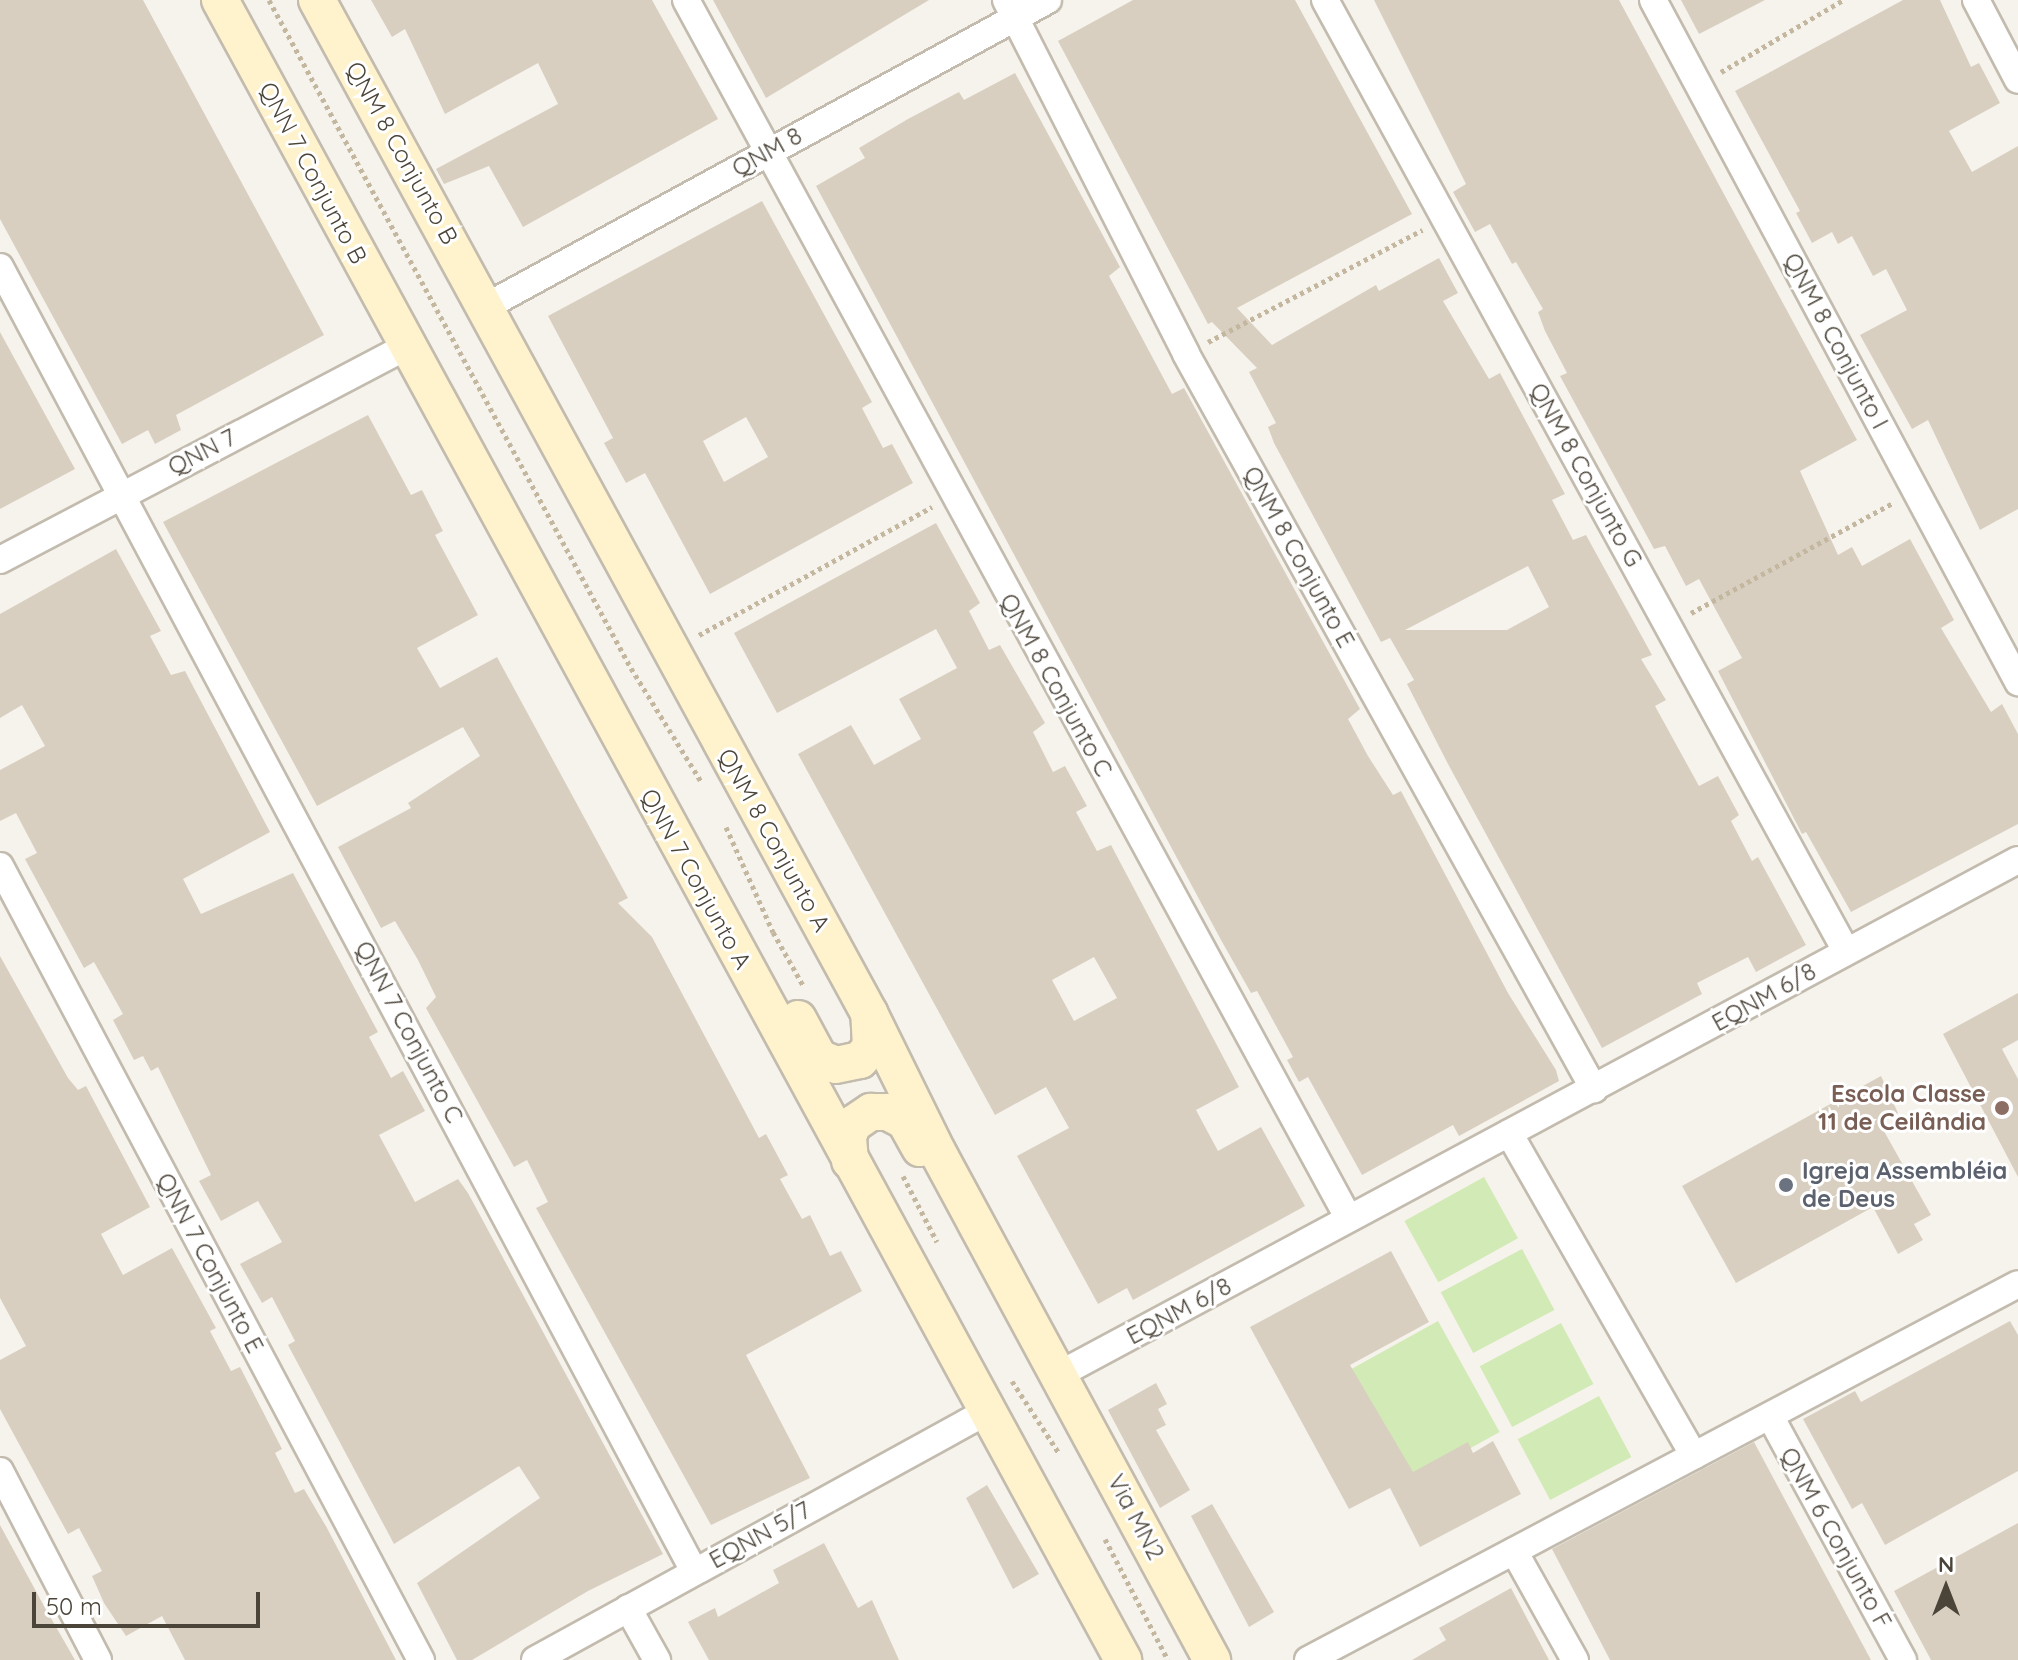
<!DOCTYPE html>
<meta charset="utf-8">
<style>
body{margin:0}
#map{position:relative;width:2018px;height:1660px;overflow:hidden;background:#f6f3ec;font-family:Quicksand,sans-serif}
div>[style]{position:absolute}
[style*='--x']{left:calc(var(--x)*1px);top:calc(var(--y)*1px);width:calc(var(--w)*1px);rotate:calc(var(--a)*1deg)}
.green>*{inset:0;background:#d2eab5;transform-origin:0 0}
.building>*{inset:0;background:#d8cfc1}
.path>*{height:5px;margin-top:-2.5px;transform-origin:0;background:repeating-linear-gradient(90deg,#c4b79f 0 4px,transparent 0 8px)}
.roads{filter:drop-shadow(2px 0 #c2bbae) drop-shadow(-2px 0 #c2bbae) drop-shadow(0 2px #c2bbae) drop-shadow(0 -2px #c2bbae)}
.street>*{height:26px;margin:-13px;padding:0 13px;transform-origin:13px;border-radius:13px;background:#fff}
.secondary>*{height:36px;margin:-18px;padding:0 18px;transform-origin:18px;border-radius:18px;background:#fff3cd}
.dots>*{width:22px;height:22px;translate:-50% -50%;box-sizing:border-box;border:4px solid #fff;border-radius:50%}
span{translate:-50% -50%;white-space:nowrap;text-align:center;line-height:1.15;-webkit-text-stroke:6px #fff;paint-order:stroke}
.street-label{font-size:24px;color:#4b4439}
.education-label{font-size:24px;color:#785e54;font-weight:700}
.right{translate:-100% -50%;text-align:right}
.worship-label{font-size:24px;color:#5b616d;font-weight:700}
.left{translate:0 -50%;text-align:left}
.north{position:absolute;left:1906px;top:1548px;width:80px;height:80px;-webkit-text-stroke:6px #fff;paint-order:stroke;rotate:0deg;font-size:22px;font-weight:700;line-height:32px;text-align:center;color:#4b4439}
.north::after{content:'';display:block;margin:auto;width:28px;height:36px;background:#4b4439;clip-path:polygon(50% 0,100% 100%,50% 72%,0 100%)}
.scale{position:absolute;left:32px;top:1592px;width:228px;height:36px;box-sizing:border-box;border:4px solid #4b4439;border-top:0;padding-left:10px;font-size:24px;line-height:28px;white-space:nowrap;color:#4b4439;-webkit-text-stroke:6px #fff;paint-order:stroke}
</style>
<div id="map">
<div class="green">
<i style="left:1484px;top:1177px;width:70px;height:91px;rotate:61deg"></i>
<i style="left:1522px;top:1249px;width:69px;height:92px;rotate:62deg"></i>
<i style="left:1438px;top:1321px;width:127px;height:100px;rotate:61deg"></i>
<i style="left:1561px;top:1323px;width:69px;height:92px;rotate:62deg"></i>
<i style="left:1599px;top:1396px;width:69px;height:92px;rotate:62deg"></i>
</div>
<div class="building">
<i style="clip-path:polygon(0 0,143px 0,324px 335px,176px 415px,181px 430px,155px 444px,148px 430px,122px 444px,0 219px)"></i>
<i style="clip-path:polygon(371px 0,652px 0,718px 119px,523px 227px,489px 166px,444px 184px,436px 169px,558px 104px,538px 63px,445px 114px,405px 29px,392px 37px)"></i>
<i style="clip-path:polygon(713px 0,929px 0,766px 98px)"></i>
<i style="clip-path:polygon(evenodd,1133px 0,1295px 0,1412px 214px,1237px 308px,1272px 345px,1376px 285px,1379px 291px,1439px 258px,1458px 293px,1443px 301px,1489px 379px,1500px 373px,1565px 494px,1552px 500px,1573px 540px,1586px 535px,1652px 655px,1641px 659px,1666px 700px,1655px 706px,1699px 786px,1718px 776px,1739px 815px,1731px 821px,1752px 861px,1758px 857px,1806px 945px,1756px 972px,1748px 957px,1697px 983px,1702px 994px,1602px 1048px,1448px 764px,1407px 684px,1414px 680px,1390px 638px,1381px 642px,1274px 443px,1268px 427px,1276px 423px,1249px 372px,1257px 368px,1212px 322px,1208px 324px,1058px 41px,1133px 0,1528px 566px,1549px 607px,1507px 630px,1405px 630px,1528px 566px)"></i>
<i style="clip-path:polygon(1374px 0,1619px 0,1857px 440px,1800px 471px,1838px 555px,1852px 547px,1862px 566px,1910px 539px,1954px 620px,1941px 628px,1991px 712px,2002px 704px,2018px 734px,2018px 824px,1851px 912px,1806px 832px,1802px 834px,1718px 671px,1742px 658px,1699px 579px,1686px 586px,1665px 546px,1654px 549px,1560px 376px,1567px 373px,1545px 331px,1538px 312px,1543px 309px,1516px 262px,1512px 264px,1490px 224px,1475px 232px,1453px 192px,1466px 184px)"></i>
<i style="clip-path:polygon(1681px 0,1765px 0,1699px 34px)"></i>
<i style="clip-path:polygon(1903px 0,1940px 0,1971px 67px,1979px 63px,2000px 103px,1949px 131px,1972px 172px,2018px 146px,2018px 509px,1980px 530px,1928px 420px,1912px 429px,1860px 335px,1907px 310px,1886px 269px,1873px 276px,1852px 236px,1838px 244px,1832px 232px,1812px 243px,1796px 213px,1800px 211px,1735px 91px)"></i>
<i style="clip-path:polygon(1015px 73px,1120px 267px,1109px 276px,1172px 394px,1184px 388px,1360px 709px,1348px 719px,1368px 756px,1393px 795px,1401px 791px,1508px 993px,1556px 1070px,1559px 1081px,1459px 1136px,1453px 1125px,1362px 1175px,1308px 1077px,1299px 1082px,1287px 1060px,1293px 1057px,1257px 991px,1251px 993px,1221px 940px,816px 186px,865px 158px,859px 148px,908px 119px,959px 92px,964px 100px)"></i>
<i style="clip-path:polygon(evenodd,762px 201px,872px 402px,862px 408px,883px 448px,892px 444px,913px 483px,710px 594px,645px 473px,626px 483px,604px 443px,613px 438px,548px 316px,762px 201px,746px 417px,768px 457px,724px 482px,703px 441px,746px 417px)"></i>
<i style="clip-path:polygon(0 332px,75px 469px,0 509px)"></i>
<i style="clip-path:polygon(368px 415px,411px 495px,422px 490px,443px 531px,435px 535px,478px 615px,417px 648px,440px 688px,497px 657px,628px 898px,618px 903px,652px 937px,759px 1138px,766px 1134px,788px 1175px,780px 1179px,802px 1219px,810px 1215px,830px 1256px,841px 1251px,862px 1291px,746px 1355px,810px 1478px,711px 1525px,536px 1208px,548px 1202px,527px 1160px,514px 1167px,426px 1008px,436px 997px,418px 960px,395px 921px,381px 928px,338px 847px,411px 808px,408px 803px,480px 756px,463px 727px,317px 806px,163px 522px)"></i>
<i style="clip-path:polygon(evenodd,936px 523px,980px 603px,969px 611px,989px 650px,1000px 645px,1045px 723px,1033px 732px,1053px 772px,1065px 766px,1087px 806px,1076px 812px,1097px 851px,1111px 845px,1239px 1087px,1196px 1110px,1218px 1151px,1261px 1127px,1305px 1206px,1133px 1300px,1127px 1288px,1098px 1304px,1017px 1156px,1069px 1128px,1046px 1087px,995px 1115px,798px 754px,851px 725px,874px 765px,921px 739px,899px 699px,957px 668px,936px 629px,777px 713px,734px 633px,936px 523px,1094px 957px,1117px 998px,1074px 1021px,1052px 980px,1094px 957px)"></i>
<i style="clip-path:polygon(116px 549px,161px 631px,150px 636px,171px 675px,185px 671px,270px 832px,183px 879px,201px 914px,293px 873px,378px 1032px,369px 1037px,391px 1078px,403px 1071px,425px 1111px,379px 1135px,415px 1202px,458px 1179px,468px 1193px,663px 1554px,588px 1591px,472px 1660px,457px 1660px,417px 1583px,540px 1498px,519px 1466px,394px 1544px,288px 1345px,295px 1341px,272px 1297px,262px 1303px,240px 1264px,282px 1242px,258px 1201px,221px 1221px,199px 1181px,211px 1175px,158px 1067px,151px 1071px,143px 1056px,134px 1060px,113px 1020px,123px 1014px,94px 962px,84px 968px,25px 859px,37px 853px,16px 813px,0 821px,0 770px,45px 746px,22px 705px,0 718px,0 614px)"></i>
<i style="clip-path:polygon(0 956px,68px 1078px,78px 1090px,86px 1086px,150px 1207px,101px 1234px,123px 1275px,172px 1248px,216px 1328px,210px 1331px,231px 1371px,240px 1367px,282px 1449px,275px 1453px,295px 1493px,304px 1489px,327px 1528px,396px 1660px,185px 1660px,162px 1616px,126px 1636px,104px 1603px,92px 1576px,102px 1571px,79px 1528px,68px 1534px,0 1409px,0 1360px,26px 1346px,0 1298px)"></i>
<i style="clip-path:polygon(2018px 993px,2018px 1040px,2002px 1049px,2018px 1079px,2018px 1177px,1943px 1034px)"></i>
<i style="clip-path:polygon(1881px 1076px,1898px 1113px,1880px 1124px,1931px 1215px,1914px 1224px,1923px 1240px,1898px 1254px,1873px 1207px,1736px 1283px,1682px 1186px)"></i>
<i style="clip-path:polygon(1391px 1251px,1429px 1322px,1350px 1365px,1413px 1472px,1468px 1442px,1473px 1453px,1493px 1441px,1521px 1494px,1420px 1547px,1390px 1488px,1349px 1509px,1250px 1327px)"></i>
<i style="clip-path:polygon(2010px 1321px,2018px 1335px,2018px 1471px,1885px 1545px,1862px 1503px,1852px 1509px,1803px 1419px,1855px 1391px,1861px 1402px)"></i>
<i style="clip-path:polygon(1156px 1383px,1167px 1404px,1158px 1409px,1166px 1425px,1156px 1430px,1190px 1490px,1160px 1508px,1108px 1410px)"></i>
<i style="clip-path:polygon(1754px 1442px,1871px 1660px,1610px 1660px,1552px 1549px)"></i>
<i style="clip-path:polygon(987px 1485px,1039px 1574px,1013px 1589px,966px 1498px)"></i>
<i style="clip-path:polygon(1212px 1504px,1274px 1612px,1249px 1627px,1191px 1516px)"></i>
<i style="clip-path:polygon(2018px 1523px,2018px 1660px,1931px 1660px,1894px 1591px)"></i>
<i style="clip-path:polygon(0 1525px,44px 1606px,75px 1660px,0 1660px)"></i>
<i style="clip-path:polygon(824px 1543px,858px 1608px,872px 1600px,899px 1660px,709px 1660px,688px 1622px,715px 1608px,718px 1617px,779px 1583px,773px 1570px)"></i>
<i style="clip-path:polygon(1511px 1588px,1549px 1660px,1412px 1660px,1446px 1640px,1439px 1628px)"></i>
</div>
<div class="path">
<i style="--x:269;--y:0;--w:760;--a:61.55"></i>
<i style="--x:631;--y:668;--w:135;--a:58.3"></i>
<i style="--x:1721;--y:72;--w:142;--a:-30.5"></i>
<i style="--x:1208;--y:342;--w:242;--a:-27.6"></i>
<i style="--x:1691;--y:613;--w:230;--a:-28.6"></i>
<i style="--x:699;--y:635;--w:266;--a:-28.8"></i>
<i style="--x:726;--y:827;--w:115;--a:65.9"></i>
<i style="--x:773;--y:932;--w:63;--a:60.6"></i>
<i style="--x:903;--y:1176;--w:74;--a:62.7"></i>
<i style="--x:1012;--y:1381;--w:86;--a:56.9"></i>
<i style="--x:1105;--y:1539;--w:136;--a:62.5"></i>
</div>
<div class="roads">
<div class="street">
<i style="--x:686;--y:0;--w:1385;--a:61.46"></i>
<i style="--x:1006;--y:0;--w:397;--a:63"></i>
<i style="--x:1186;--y:354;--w:841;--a:60.97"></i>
<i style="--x:1325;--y:0;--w:1084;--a:61.28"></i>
<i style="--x:1653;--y:0;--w:774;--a:61.84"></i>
<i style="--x:1976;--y:0;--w:90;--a:62.3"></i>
<i style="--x:0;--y:267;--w:1477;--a:61.98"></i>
<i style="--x:487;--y:306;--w:639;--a:-28.61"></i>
<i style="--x:0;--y:560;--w:458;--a:-27.7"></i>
<i style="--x:0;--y:866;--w:899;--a:62.07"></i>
<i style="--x:1509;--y:1133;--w:372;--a:60.2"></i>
<i style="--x:1060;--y:1374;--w:1087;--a:-28.22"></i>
<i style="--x:1770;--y:1416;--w:278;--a:61.4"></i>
<i style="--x:0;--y:1471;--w:213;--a:62.6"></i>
<i style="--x:1514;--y:1551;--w:125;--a:60.8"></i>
<i style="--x:628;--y:1608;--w:60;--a:60.9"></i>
<i style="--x:535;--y:1660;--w:515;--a:-28.81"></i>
<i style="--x:1308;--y:1660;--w:803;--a:-27.9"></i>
</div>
<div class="secondary">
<i style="--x:220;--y:0;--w:1890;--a:61.45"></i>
<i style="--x:317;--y:0;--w:1154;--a:61.41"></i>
<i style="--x:869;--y:1013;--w:154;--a:63.8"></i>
<i style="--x:937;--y:1151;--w:579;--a:61.62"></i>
<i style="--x:798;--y:1019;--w:44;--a:61.7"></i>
<i style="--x:819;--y:1058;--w:18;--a:22"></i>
<i style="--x:836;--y:1065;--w:25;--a:-12"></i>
<i style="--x:860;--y:1060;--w:17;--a:-50"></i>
<i style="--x:871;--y:1047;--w:34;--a:-93"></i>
<i style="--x:850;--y:1161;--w:25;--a:-95"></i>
<i style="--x:848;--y:1136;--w:13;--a:-67"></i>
<i style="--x:853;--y:1124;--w:22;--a:-34"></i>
<i style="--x:871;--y:1112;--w:17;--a:0"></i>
<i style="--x:888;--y:1112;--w:19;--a:28"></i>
<i style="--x:905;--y:1121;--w:31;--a:61"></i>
</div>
</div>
<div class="dots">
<i style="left:2002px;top:1108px;background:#8d6e63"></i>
<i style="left:1786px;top:1185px;background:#6b7280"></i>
</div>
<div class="street-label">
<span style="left:767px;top:152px;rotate:-29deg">QNM 8</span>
<span style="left:402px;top:153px;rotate:61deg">QNM 8 Conjunto B</span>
<span style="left:313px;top:173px;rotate:62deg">QNN 7 Conjunto B</span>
<span style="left:1836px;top:341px;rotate:62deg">QNM 8 Conjunto I</span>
<span style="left:202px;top:452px;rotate:-27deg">QNN 7</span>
<span style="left:1586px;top:475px;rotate:61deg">QNM 8 Conjunto G</span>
<span style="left:1299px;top:557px;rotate:61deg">QNM 8 Conjunto E</span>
<span style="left:1056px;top:685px;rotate:61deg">QNM 8 Conjunto C</span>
<span style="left:774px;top:840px;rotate:61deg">QNM 8 Conjunto A</span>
<span style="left:696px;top:879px;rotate:61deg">QNN 7 Conjunto A</span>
<span style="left:1764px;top:997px;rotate:-29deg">EQNM 6/8</span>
<span style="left:409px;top:1032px;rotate:62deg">QNN 7 Conjunto C</span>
<span style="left:210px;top:1263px;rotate:62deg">QNN 7 Conjunto E</span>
<span style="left:1179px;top:1311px;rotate:-28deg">EQNM 6/8</span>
<span style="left:1136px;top:1517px;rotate:62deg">Via MN2</span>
<span style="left:760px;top:1535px;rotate:-29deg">EQNN 5/7</span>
<span style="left:1836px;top:1538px;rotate:61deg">QNM 6 Conjunto F</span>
</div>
<div class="education-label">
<span class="right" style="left:1986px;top:1108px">Escola Classe<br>11 de Ceilândia</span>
</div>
<div class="worship-label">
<span class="left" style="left:1802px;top:1185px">Igreja Assembléia<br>de Deus</span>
</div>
<div class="north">N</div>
<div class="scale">50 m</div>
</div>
